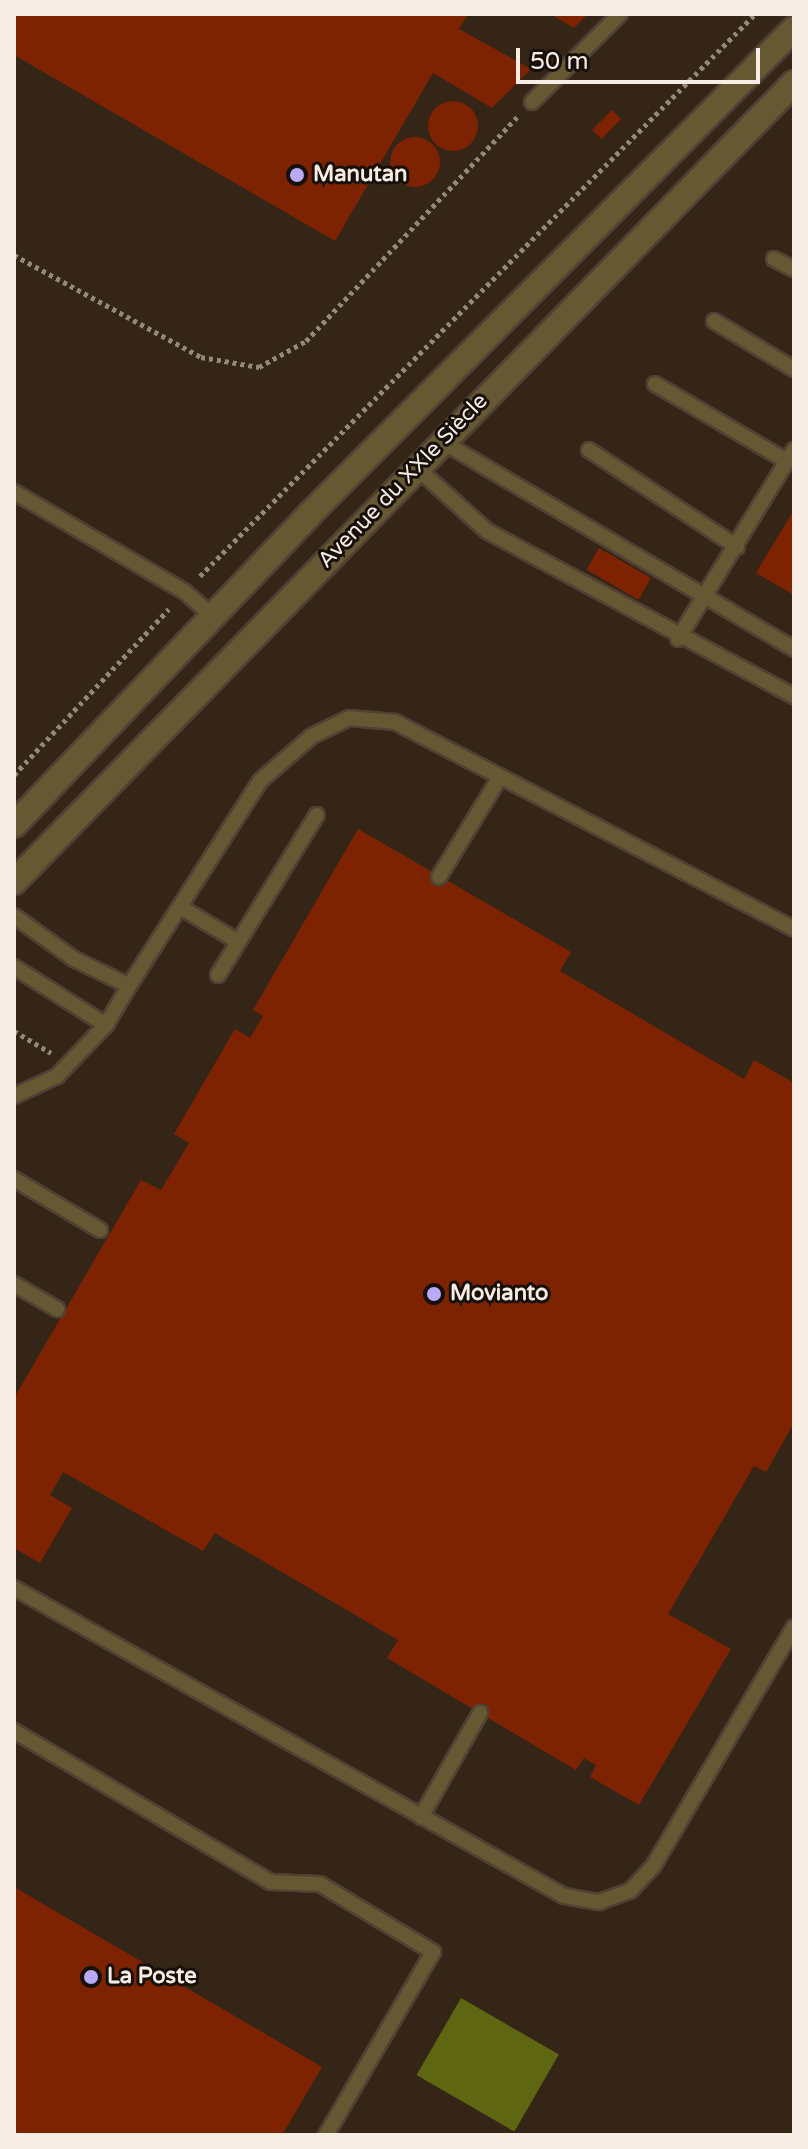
<!DOCTYPE html>
<meta charset="utf-8">
<style>
body{margin:0}
#map{position:relative;width:808px;height:2149px;overflow:hidden;background:#352517;font-family:"Varela Round",sans-serif}
div>[style]{position:absolute}
[style*='--x']{left:calc(var(--x)*1px);top:calc(var(--y)*1px);width:calc(var(--w)*1px);rotate:calc(var(--a)*1deg)}
.water>*{inset:0;background:#5e6611;transform-origin:0 0}
.building>*{inset:0;background:#7d2302;transform-origin:0 0}
.round{border-radius:50%}
.path>*{height:5px;margin-top:-2.5px;transform-origin:0;background:repeating-linear-gradient(90deg,#94877b 0 4px,transparent 0 8px)}
.roads{filter:drop-shadow(2px 0 #504134) drop-shadow(-2px 0 #504134) drop-shadow(0 2px #504134) drop-shadow(0 -2px #504134)}
.service>*{height:14px;margin:-7px;padding:0 7px;transform-origin:7px;border-radius:7px;background:#665832}
.minor>*{height:24px;margin:-12px;padding:0 12px;transform-origin:12px;border-radius:12px;background:#665832}
.dots>*{width:22px;height:22px;translate:-50% -50%;box-sizing:border-box;border:4px solid #17100a;border-radius:50%}
span{translate:-50% -50%;white-space:nowrap;text-align:center;line-height:1.15;-webkit-text-stroke:6px #17100a;paint-order:stroke}
.poi-label{font-size:22px;color:#f8ede4;font-weight:700}
.left{translate:0 -50%;text-align:left}
.street-label{font-size:22px;color:#f8ede4}
.frame{position:absolute;inset:0;border:16px solid #f8ede4;pointer-events:none}
.scale{position:absolute;left:516px;top:48px;width:244px;height:36px;box-sizing:border-box;border:4px solid #f8ede4;border-top:0;padding-left:10px;font-size:24px;line-height:28px;white-space:nowrap;color:#f8ede4;-webkit-text-stroke:6px #17100a;paint-order:stroke}
</style>
<div id="map">
<div class="water">
<i style="left:461px;top:1998px;width:113px;height:89px;rotate:30deg"></i>
</div>
<div class="building">
<i style="clip-path:polygon(14px 14px,468px 14px,459px 29px,531px 69px,492px 108px,433px 73px,335px 241px,14px 55px)"></i>
<i style="clip-path:polygon(550px 14px,588px 14px,574px 28px)"></i>
<i class="round" style="left:428px;top:101px;width:50px;height:50px"></i>
<i style="left:612px;top:110px;width:13px;height:28px;rotate:45deg"></i>
<i class="round" style="left:390px;top:137px;width:50px;height:50px"></i>
<i style="clip-path:polygon(794px 510px,794px 595px,756px 573px)"></i>
<i style="left:599px;top:548px;width:60px;height:25px;rotate:30deg"></i>
<i style="clip-path:polygon(358px 829px,571px 952px,560px 971px,744px 1079px,754px 1060px,794px 1083px,794px 1423px,766px 1472px,754px 1466px,668px 1614px,731px 1649px,639px 1805px,590px 1777px,596px 1765px,584px 1758px,576px 1770px,387px 1658px,398px 1640px,215px 1533px,203px 1551px,63px 1472px,50px 1495px,72px 1508px,40px 1563px,14px 1548px,14px 1398px,141px 1180px,161px 1190px,189px 1143px,174px 1134px,235px 1029px,250px 1038px,263px 1016px,253px 1010px)"></i>
<i style="clip-path:polygon(14px 1887px,322px 2067px,282px 2135px,14px 2135px)"></i>
</div>
<div class="path">
<i style="--x:14;--y:255;--w:213;--a:28.6"></i>
<i style="--x:201;--y:357;--w:59;--a:9.8"></i>
<i style="--x:259;--y:367;--w:54;--a:-29"></i>
<i style="--x:306;--y:341;--w:308;--a:-46.7"></i>
<i style="--x:200;--y:576;--w:790;--a:-45.36"></i>
<i style="--x:14;--y:775;--w:227;--a:-47"></i>
<i style="--x:14;--y:1031;--w:43;--a:30.7"></i>
</div>
<div class="roads">
<div class="service">
<i style="--x:532;--y:102;--w:124;--a:-45"></i>
<i style="--x:774;--y:259;--w:22;--a:27"></i>
<i style="--x:714;--y:321;--w:93;--a:31"></i>
<i style="--x:655;--y:384;--w:153;--a:30.3"></i>
<i style="--x:441;--y:441;--w:410;--a:30.5"></i>
<i style="--x:589;--y:450;--w:177;--a:33.2"></i>
<i style="--x:416;--y:467;--w:96;--a:42"></i>
<i style="--x:487;--y:531;--w:349;--a:28.3"></i>
<i style="--x:14;--y:492;--w:198;--a:30.3"></i>
<i style="--x:185;--y:592;--w:37;--a:41"></i>
<i style="--x:678;--y:639;--w:222;--a:-58.5"></i>
<i style="--x:439;--y:877;--w:117;--a:-58.6"></i>
<i style="--x:180;--y:907;--w:66;--a:30.8"></i>
<i style="--x:14;--y:916;--w:74;--a:35.6"></i>
<i style="--x:74;--y:959;--w:61;--a:26.1"></i>
<i style="--x:129;--y:986;--w:243;--a:-57.4"></i>
<i style="--x:260;--y:781;--w:69;--a:-40.9"></i>
<i style="--x:312;--y:736;--w:41;--a:-25.9"></i>
<i style="--x:349;--y:718;--w:46;--a:5"></i>
<i style="--x:395;--y:722;--w:449;--a:27.4"></i>
<i style="--x:14;--y:967;--w:109;--a:32.2"></i>
<i style="--x:106;--y:1025;--w:71;--a:133.9"></i>
<i style="--x:57;--y:1076;--w:47;--a:155.1"></i>
<i style="--x:218;--y:975;--w:188;--a:-58.3"></i>
<i style="--x:106;--y:1025;--w:45;--a:-59.5"></i>
<i style="--x:14;--y:1179;--w:100;--a:30.7"></i>
<i style="--x:14;--y:1284;--w:50;--a:30.2"></i>
<i style="--x:14;--y:1588;--w:630;--a:29.25"></i>
<i style="--x:564;--y:1896;--w:36;--a:10"></i>
<i style="--x:599;--y:1902;--w:33;--a:-20"></i>
<i style="--x:630;--y:1891;--w:35;--a:-47"></i>
<i style="--x:654;--y:1865;--w:276;--a:-59.5"></i>
<i style="--x:14;--y:1731;--w:297;--a:30.5"></i>
<i style="--x:270;--y:1882;--w:50;--a:2.3"></i>
<i style="--x:320;--y:1884;--w:132;--a:31"></i>
<i style="--x:433;--y:1952;--w:212;--a:120.3"></i>
<i style="--x:421;--y:1817;--w:120;--a:-60.4"></i>
</div>
<div class="minor">
<i style="--x:14;--y:825;--w:428;--a:-46.4"></i>
<i style="--x:309;--y:515;--w:687;--a:-45.06"></i>
<i style="--x:14;--y:882;--w:1117;--a:-45.69"></i>
</div>
</div>
<div class="dots">
<i style="left:297px;top:175px;background:#baaaf6"></i>
<i style="left:434px;top:1294px;background:#baaaf6"></i>
<i style="left:91px;top:1977px;background:#baaaf6"></i>
</div>
<div class="poi-label">
<span class="left" style="left:313px;top:175px">Manutan</span>
<span class="left" style="left:450px;top:1294px">Movianto</span>
<span class="left" style="left:107px;top:1977px">La Poste</span>
</div>
<div class="street-label">
<span style="left:403px;top:481px;rotate:-46deg">Avenue du XXIe Siècle</span>
</div>
<div class="frame"></div>
<div class="scale">50 m</div>
</div>
